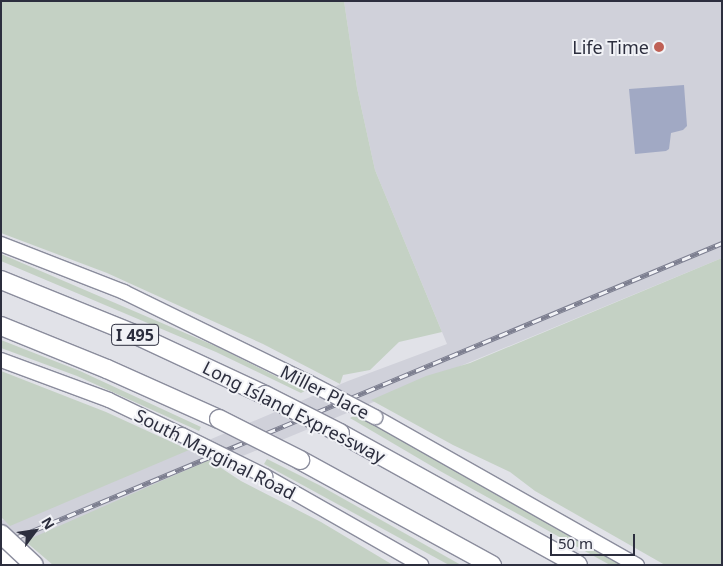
<!DOCTYPE html>
<style>
body{margin:0}
#map{position:relative;width:723px;height:566px;overflow:hidden;background:#e1e2e8;font-family:"Noto Sans",sans-serif}
div>[style]{position:absolute}
[style*='--x']{left:calc(var(--x)*1px);top:calc(var(--y)*1px);width:calc(var(--w)*1px);rotate:calc(var(--a)*1deg)}
.built>*{inset:0;background:#d0d1da}
.green>*{inset:0;background:#c4d1c4}
.water>*{inset:0;background:#a1a9c4}
.roads{filter:drop-shadow(1px 0 #8b8d9d) drop-shadow(-1px 0 #8b8d9d) drop-shadow(0 1px #8b8d9d) drop-shadow(0 -1px #8b8d9d)}
.secondary>*{height:14px;margin:-7px;padding:0 7px;transform-origin:7px;border-radius:7px;background:#fff}
.motorway>*{height:18px;margin:-9px;padding:0 9px;transform-origin:9px;border-radius:9px;background:#fff}
.rail>*{height:5px;margin-top:-2.5px;transform-origin:0;background:repeating-linear-gradient(90deg,#f1f2f6 0 9px,#7d7f90 0 18px);box-sizing:border-box;border-block:1px solid #7d7f90}
.bridges{filter:drop-shadow(1px 0 #8b8d9d) drop-shadow(-1px 0 #8b8d9d) drop-shadow(0 1px #8b8d9d) drop-shadow(0 -1px #8b8d9d)}
.secondary-bridge>*{height:14px;margin:-7px;padding:0 7px;transform-origin:7px;border-radius:7px;background:#fff}
.motorway-bridge>*{height:18px;margin:-9px;padding:0 9px;transform-origin:9px;border-radius:9px;background:#fff}
.dots>*{width:14px;height:14px;translate:-50% -50%;box-sizing:border-box;border:2px solid #f1f2f6;border-radius:50%}
span{translate:-50% -50%;white-space:nowrap;text-align:center;line-height:1.15;-webkit-text-stroke:4px #f1f2f6;paint-order:stroke}
.shield-label span{padding:1px 4px;background:#f1f2f6;border:1px solid;border-radius:4px;-webkit-text-stroke-width:0}
.shield-label{font-size:16px;color:#2c2e3e;font-weight:700}
.poi-label{font-size:18px;color:#2c2e3e}
.right{translate:-100% -50%;text-align:right}
.street-label{font-size:18px;color:#2c2e3e}
.frame{position:absolute;inset:0;border:2px solid #2c2e3e;pointer-events:none}
.north{position:absolute;left:10px;top:506px;width:50px;height:50px;-webkit-text-stroke:4px #f1f2f6;paint-order:stroke;rotate:59deg;font-size:14px;font-weight:700;line-height:20px;text-align:center;color:#2c2e3e}
.north::after{content:'';display:block;margin:auto;width:18px;height:22px;background:#2c2e3e;clip-path:polygon(50% 0,100% 100%,50% 72%,0 100%)}
.scale{position:absolute;left:550px;top:534px;width:85px;height:22px;box-sizing:border-box;border:2px solid #2c2e3e;border-top:0;padding-left:6px;font-size:15px;line-height:18px;white-space:nowrap;color:#2c2e3e;-webkit-text-stroke:4px #f1f2f6;paint-order:stroke}
</style>
<div id="map">
<div class="built">
<i style="clip-path:polygon(344px 1px,722px 1px,722px 258px,1px 556px,1px 521px,57px 496px,183px 451px,348px 381px,447px 344px,375px 170px,357px 88px)"></i>
</div>
<div class="green">
<i style="clip-path:polygon(1px 1px,344px 1px,357px 88px,375px 170px,442px 332px,399px 342px,370px 370px,343px 375px,340px 384px,263px 344px,107px 273px,1px 233px)"></i>
<i style="clip-path:polygon(1px 254px,220px 348px,305px 391px,301px 393px,216px 352px,1px 261px)"></i>
<i style="clip-path:polygon(722px 258px,722px 565px,665px 565px,535px 491px,510px 472px,453px 445px,371px 400px,426px 376px,470px 363px)"></i>
<i style="clip-path:polygon(1px 340px,80px 371px,201px 427px,199px 431px,77px 376px,1px 348px)"></i>
<i style="clip-path:polygon(1px 371px,106px 412px,189px 450px,10px 526px,1px 517px)"></i>
<i style="clip-path:polygon(356px 415px,469px 477px,622px 565px,610px 565px,440px 471px,350px 418px)"></i>
<i style="clip-path:polygon(267px 459px,319px 485px,461px 565px,449px 565px,264px 464px)"></i>
<i style="clip-path:polygon(209px 460px,241px 481px,321px 522px,393px 565px,53px 565px,25px 541px)"></i>
</div>
<div class="water">
<i style="clip-path:polygon(684px 85px,687px 126px,683px 130px,671px 133px,669px 149px,666px 151px,635px 154px,629px 89px)"></i>
</div>
<div class="roads">
<div class="secondary">
<i style="--x:1;--y:244;--w:132;--a:21.3"></i>
<i style="--x:124;--y:292;--w:205;--a:26.1"></i>
<i style="--x:1;--y:360;--w:115;--a:20.3"></i>
<i style="--x:109;--y:400;--w:81;--a:25.6"></i>
<i style="--x:375;--y:417;--w:301;--a:29.5"></i>
<i style="--x:265;--y:476;--w:180;--a:29.7"></i>
</div>
<div class="motorway">
<i style="--x:1;--y:280;--w:144;--a:22.1"></i>
<i style="--x:134;--y:334;--w:145;--a:25"></i>
<i style="--x:1;--y:326;--w:114;--a:22.1"></i>
<i style="--x:107;--y:369;--w:123;--a:24.1"></i>
<i style="--x:340;--y:433;--w:272;--a:29"></i>
<i style="--x:300;--y:460;--w:219;--a:28.7"></i>
<i style="--x:1;--y:557;--w:12;--a:42"></i>
</div>
</div>
<div class="rail">
<i style="--x:1;--y:544;--w:781;--a:-22.66"></i>
</div>
<div class="bridges">
<div class="secondary-bridge">
<i style="--x:308;--y:382;--w:76;--a:27.6"></i>
<i style="--x:182;--y:435;--w:93;--a:26.3"></i>
</div>
<div class="motorway-bridge">
<i style="--x:265;--y:395;--w:84;--a:26.9"></i>
<i style="--x:219;--y:419;--w:91;--a:26.8"></i>
<i style="--x:1;--y:534;--w:45;--a:43.2"></i>
</div>
</div>
<div class="dots">
<i style="left:659px;top:47px;background:#bf6055"></i>
</div>
<div class="shield-label">
<span style="left:135px;top:335px">I 495</span>
</div>
<div class="poi-label">
<span class="right" style="left:649px;top:47px">Life Time</span>
</div>
<div class="street-label">
<span style="left:325px;top:392px;rotate:27deg">Miller Place</span>
<span style="left:294px;top:412px;rotate:27deg">Long Island Expressway</span>
<span style="left:215px;top:454px;rotate:27deg">South Marginal Road</span>
</div>
<div class="frame"></div>
<div class="north">N</div>
<div class="scale">50 m</div>
</div>
